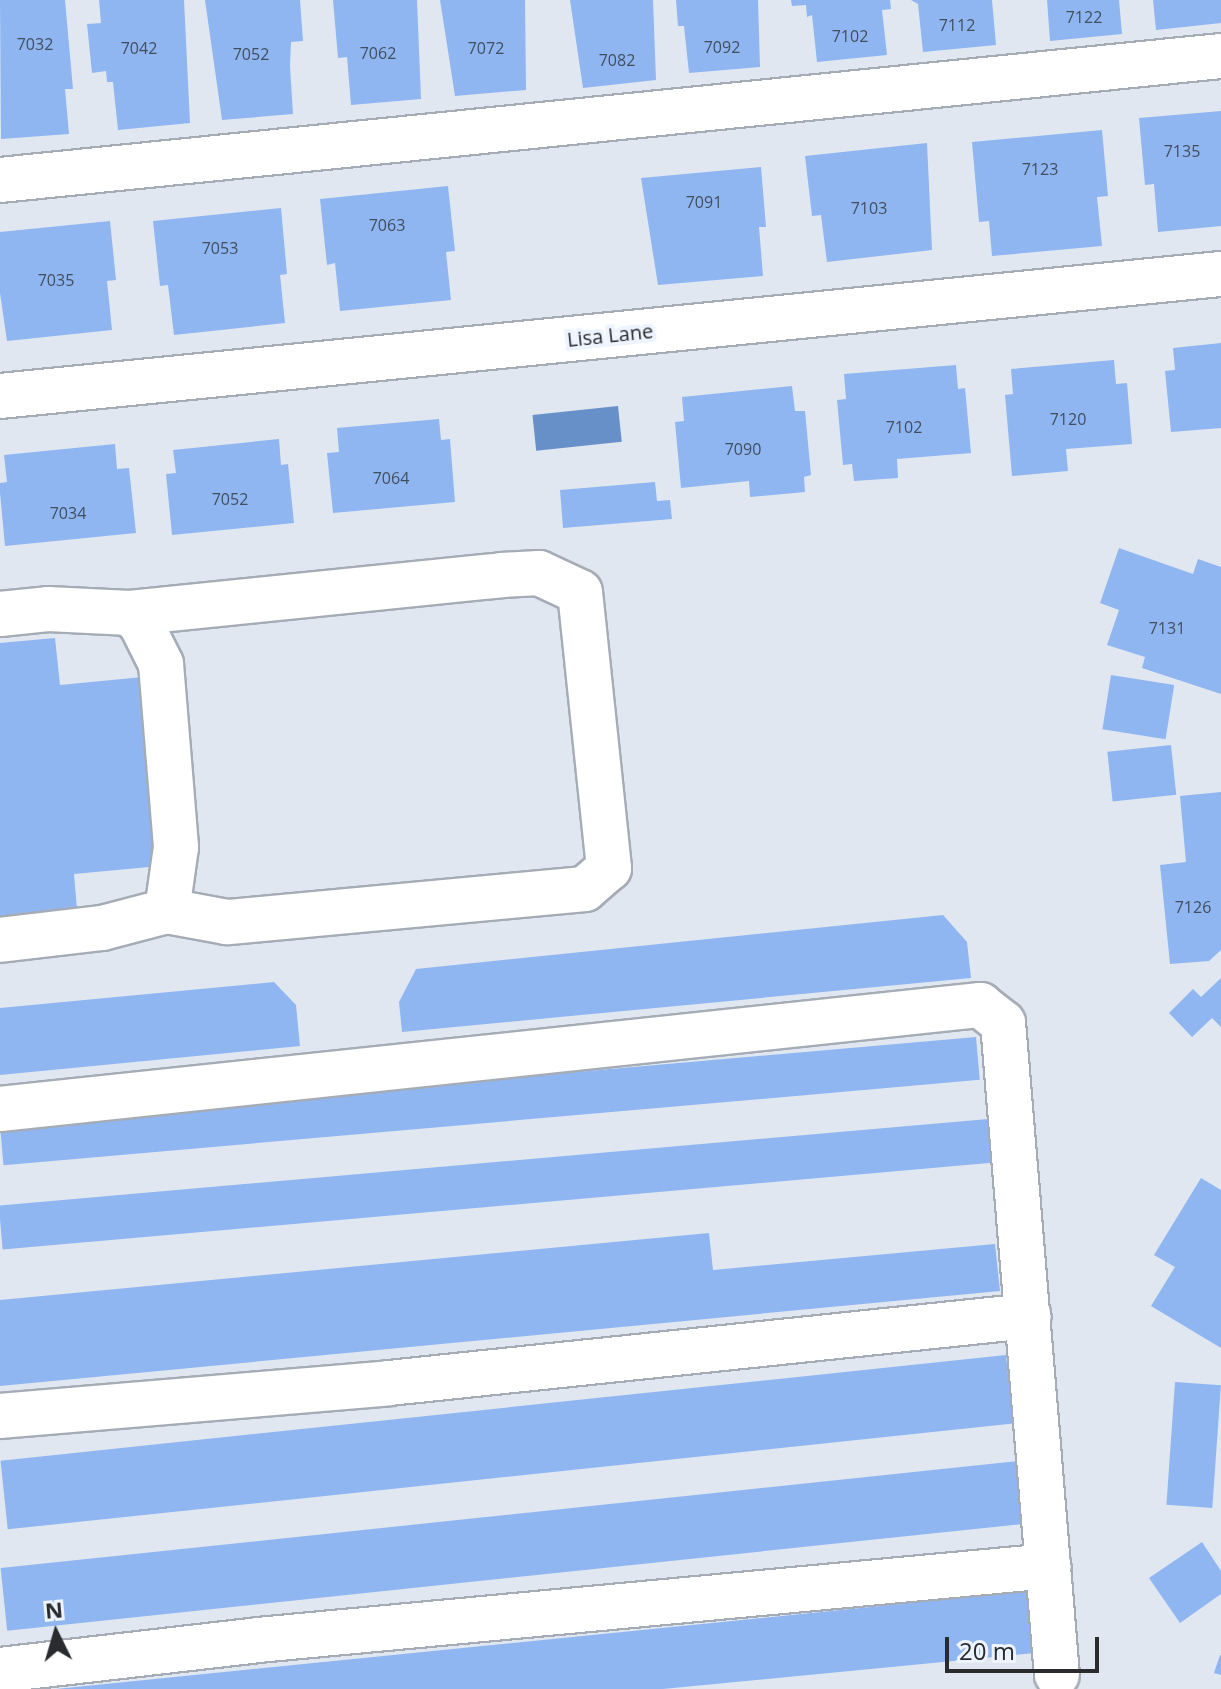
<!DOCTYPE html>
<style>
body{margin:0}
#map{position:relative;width:1221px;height:1689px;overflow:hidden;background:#e0e7f1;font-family:"Open Sans",sans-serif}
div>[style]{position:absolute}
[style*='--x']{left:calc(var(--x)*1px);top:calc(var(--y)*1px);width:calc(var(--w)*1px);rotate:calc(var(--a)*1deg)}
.water>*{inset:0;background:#6790c8;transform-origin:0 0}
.building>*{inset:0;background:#8fb6f1;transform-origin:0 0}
.roads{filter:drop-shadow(2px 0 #a5acb6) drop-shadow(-2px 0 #a5acb6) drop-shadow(0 2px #a5acb6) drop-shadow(0 -2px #a5acb6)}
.minor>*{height:44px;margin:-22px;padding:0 22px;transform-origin:22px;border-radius:22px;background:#fff}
span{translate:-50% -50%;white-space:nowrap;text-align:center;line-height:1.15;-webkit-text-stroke:8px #edf4ff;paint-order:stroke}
.number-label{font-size:16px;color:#424e60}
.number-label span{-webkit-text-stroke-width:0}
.street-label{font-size:20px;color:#292b2f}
.north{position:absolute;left:16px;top:1593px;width:80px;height:80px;-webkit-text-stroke:6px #edf4ff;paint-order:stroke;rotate:355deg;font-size:22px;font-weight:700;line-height:32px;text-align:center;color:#292b2f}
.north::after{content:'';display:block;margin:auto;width:28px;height:36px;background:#292b2f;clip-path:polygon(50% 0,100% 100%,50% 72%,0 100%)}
.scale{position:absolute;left:945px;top:1637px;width:154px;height:36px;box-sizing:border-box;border:4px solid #292b2f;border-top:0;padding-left:10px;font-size:24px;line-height:28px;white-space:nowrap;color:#292b2f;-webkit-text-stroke:6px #edf4ff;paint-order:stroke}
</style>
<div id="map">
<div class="water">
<i style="left:618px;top:406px;width:36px;height:86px;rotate:84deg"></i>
</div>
<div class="building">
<i style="clip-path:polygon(0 0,65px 0,73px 89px,65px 89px,69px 134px,1px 139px)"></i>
<i style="clip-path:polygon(99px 0,184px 0,190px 123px,118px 130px,113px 82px,107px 82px,106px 71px,92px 73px,87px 24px,101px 23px)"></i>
<i style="clip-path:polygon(205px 0,300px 0,303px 41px,291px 42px,290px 66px,293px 114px,222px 120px)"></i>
<i style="clip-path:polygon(333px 0,417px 0,421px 99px,351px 105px,347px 57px,338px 58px)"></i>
<i style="clip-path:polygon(440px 0,525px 0,526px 90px,455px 96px)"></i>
<i style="clip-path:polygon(570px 0,653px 0,656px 80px,583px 88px)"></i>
<i style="clip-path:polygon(676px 0,758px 0,760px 67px,689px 73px,684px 26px,678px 26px)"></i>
<i style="clip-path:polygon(791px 0,890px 0,891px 9px,882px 10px,887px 55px,817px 62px,812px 15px,807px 17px,806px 5px,792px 6px)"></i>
<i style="clip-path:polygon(911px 0,992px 0,996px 45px,923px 52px,918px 4px)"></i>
<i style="clip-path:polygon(1047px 0,1119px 0,1122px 34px,1050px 41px)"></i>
<i style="clip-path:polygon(1153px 0,1221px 0,1221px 23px,1156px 30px)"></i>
<i style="clip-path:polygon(1221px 111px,1221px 226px,1158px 232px,1154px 184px,1145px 185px,1139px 118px)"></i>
<i style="clip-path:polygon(1102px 130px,1108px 196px,1097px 197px,1102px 246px,992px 256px,989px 221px,979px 222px,972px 142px)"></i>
<i style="clip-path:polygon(927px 143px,932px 250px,827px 262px,821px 215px,812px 216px,805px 156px)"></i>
<i style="clip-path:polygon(761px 167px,766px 227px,759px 227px,763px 276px,658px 285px,641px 178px)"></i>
<i style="clip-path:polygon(448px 186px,455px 251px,446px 252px,451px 300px,340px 311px,335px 263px,327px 265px,320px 199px)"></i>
<i style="clip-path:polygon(281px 208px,287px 274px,280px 275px,285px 323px,174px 335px,168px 285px,160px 286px,153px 221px)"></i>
<i style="clip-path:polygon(110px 221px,116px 280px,107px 281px,112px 330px,7px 341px,0 293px,0 232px)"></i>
<i style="clip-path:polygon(1221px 343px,1221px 428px,1171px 432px,1165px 371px,1175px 370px,1173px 348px)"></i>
<i style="clip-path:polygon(1114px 360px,1116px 384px,1127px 383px,1132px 444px,1066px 449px,1068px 471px,1012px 476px,1005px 395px,1013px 394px,1011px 369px)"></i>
<i style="clip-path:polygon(956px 365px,958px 389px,965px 388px,971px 453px,897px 459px,898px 478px,854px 481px,852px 464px,843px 465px,837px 400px,846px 399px,844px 374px)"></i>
<i style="clip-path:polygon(792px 386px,795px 411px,805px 411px,811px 475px,804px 477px,805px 492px,750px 497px,749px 481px,681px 488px,675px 422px,684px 421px,682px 397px)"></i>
<i style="clip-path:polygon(439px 419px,441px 440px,450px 439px,455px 502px,333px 513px,327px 453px,339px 452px,337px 428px)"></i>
<i style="clip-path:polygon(279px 439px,281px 465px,288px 464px,294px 523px,172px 535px,166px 474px,176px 473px,173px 450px)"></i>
<i style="clip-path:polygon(115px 444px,117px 469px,129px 468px,136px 533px,5px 546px,0 493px,0 483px,7px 482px,4px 455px)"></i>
<i style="clip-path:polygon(655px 482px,657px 501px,670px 500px,672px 519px,563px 528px,560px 490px)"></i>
<i style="clip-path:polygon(1119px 548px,1193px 574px,1198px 559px,1221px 567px,1221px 694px,1142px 668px,1145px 657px,1107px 645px,1119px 610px,1100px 603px)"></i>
<i style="clip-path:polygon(55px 638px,60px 685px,143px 677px,160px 866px,74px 874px,77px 909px,0 916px,0 643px)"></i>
<i style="left:1111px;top:675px;width:64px;height:55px;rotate:9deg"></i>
<i style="left:1171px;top:745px;width:50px;height:64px;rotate:84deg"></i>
<i style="clip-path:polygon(1221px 792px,1221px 950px,1209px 961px,1170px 964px,1160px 865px,1186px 862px,1180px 796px)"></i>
<i style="clip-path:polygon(943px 915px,967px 942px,971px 978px,402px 1032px,399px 1002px,416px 969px)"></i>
<i style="clip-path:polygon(1221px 971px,1221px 1027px,1212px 1018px,1192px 1037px,1169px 1013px,1193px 989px,1201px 997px,1221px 978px)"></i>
<i style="clip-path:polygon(274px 982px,296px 1005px,300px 1046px,0 1075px,0 1008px)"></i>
<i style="left:976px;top:1037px;width:43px;height:980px;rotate:85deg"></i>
<i style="left:988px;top:1119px;width:44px;height:993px;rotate:85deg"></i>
<i style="clip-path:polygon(1201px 1178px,1221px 1190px,1221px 1348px,1151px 1306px,1175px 1267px,1154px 1255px)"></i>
<i style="clip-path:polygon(709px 1233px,713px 1270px,995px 1244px,1000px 1291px,0 1386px,0 1300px)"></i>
<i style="left:1006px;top:1355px;width:69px;height:1011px;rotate:84deg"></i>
<i style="left:1175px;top:1382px;width:46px;height:123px;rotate:4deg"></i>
<i style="left:1019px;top:1461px;width:63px;height:1024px;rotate:84deg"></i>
<i style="clip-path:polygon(1202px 1542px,1221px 1571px,1221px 1594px,1180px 1623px,1149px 1578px)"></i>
<i style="clip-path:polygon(1029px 1591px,1035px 1653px,663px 1689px,56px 1689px)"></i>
<i style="clip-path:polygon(1220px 1655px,1221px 1655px,1221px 1675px,1214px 1673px)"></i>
</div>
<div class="roads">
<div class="minor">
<i style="--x:0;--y:180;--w:1227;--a:-5.8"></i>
<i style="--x:0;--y:396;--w:1227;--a:-5.71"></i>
<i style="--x:130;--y:613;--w:373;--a:-5.8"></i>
<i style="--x:501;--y:575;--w:38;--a:-3"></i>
<i style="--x:539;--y:573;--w:45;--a:24.9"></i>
<i style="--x:580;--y:592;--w:278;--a:84"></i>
<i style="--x:609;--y:868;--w:32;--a:139"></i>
<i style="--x:585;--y:889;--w:360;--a:174.7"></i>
<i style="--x:227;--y:922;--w:61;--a:-169.6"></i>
<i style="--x:0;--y:614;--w:48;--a:-5.9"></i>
<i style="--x:48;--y:609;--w:82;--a:2.8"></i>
<i style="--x:130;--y:613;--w:16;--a:45"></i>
<i style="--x:141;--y:624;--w:45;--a:63.4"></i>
<i style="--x:161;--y:664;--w:184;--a:85.3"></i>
<i style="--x:176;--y:847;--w:65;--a:98"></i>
<i style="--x:167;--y:911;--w:67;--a:165.3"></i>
<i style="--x:102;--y:928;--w:103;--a:173.3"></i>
<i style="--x:0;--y:1109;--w:986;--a:-6.06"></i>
<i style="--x:980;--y:1005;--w:29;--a:38"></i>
<i style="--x:1003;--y:1023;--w:654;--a:85.27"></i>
<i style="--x:0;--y:1416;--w:390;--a:-4.8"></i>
<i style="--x:389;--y:1383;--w:643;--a:-5.98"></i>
<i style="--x:0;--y:1670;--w:260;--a:-6.6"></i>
<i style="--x:258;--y:1640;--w:794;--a:-5.34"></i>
</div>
</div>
<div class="number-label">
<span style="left:1084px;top:17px">7122</span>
<span style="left:957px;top:25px">7112</span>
<span style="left:850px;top:36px">7102</span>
<span style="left:35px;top:44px">7032</span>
<span style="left:722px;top:47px">7092</span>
<span style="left:139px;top:48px">7042</span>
<span style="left:486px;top:48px">7072</span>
<span style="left:378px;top:53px">7062</span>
<span style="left:251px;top:54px">7052</span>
<span style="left:617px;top:60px">7082</span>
<span style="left:1182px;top:151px">7135</span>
<span style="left:1040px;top:169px">7123</span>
<span style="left:704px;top:202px">7091</span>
<span style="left:869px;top:208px">7103</span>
<span style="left:387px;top:225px">7063</span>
<span style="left:220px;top:248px">7053</span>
<span style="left:56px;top:280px">7035</span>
<span style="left:1068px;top:419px">7120</span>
<span style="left:904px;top:427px">7102</span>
<span style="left:743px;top:449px">7090</span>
<span style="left:391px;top:478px">7064</span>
<span style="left:230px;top:499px">7052</span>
<span style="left:68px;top:513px">7034</span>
<span style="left:1167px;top:628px">7131</span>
<span style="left:1193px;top:907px">7126</span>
</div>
<div class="street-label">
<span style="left:610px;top:335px;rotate:-6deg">Lisa Lane</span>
</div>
<div class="north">N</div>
<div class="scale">20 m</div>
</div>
